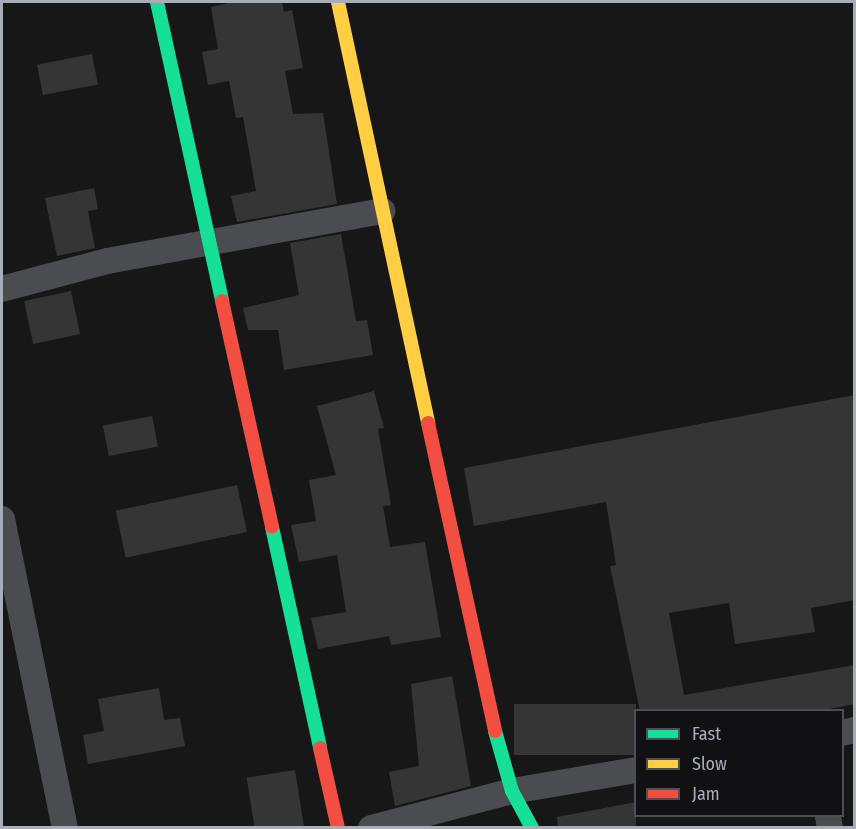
<!DOCTYPE html>
<style>
body{margin:0}
#map{position:relative;width:856px;height:829px;overflow:hidden;background:#171717;font-family:"Fira Sans Condensed",sans-serif}
div>[style]{position:absolute}
[style*='--x']{left:calc(var(--x)*1px);top:calc(var(--y)*1px);width:calc(var(--w)*1px);rotate:calc(var(--a)*1deg)}
.building>*{inset:0;background:#353536;transform-origin:0 0}
.street>*{height:26px;margin:-13px;padding:0 13px;transform-origin:13px;border-radius:13px;background:#4b4c50}
.fast>*{height:14px;margin:-7px;padding:0 7px;transform-origin:7px;border-radius:7px;background:#16e098}
.slow>*{height:14px;margin:-7px;padding:0 7px;transform-origin:7px;border-radius:7px;background:#ffcf43}
.jam>*{height:14px;margin:-7px;padding:0 7px;transform-origin:7px;border-radius:7px;background:#f24e42}
span{translate:-50% -50%;white-space:nowrap;text-align:center;line-height:1.15;-webkit-text-stroke:6px #111113;paint-order:stroke}
.frame{position:absolute;inset:0;border:3px solid #a8adb8;pointer-events:none}
.legend{position:absolute;left:634px;top:709px;width:210px;height:108px;box-sizing:border-box;background:#111113;border:2px solid #4d4f55;margin:0;padding:8px 10px;list-style:none;font-size:18px;color:#a8adb8}
.legend li{display:flex;align-items:center;gap:12px;height:30px}
.legend b{width:30px;border:2px solid #4d4f55}
</style>
<div id="map">
<div class="building">
<i style="clip-path:polygon(233px 2px,282px 2px,284px 12px,292px 10px,303px 68px,285px 71px,293px 114px,323px 113px,337px 204px,237px 222px,231px 196px,256px 191px,243px 117px,236px 118px,229px 81px,208px 85px,202px 52px,218px 49px,211px 7px)"></i>
<i style="left:92px;top:54px;width:31px;height:56px;rotate:79deg"></i>
<i style="clip-path:polygon(94px 188px,98px 209px,88px 211px,95px 248px,57px 256px,45px 198px)"></i>
<i style="clip-path:polygon(341px 234px,356px 321px,367px 320px,373px 355px,284px 370px,278px 330px,248px 330px,243px 308px,299px 295px,290px 243px)"></i>
<i style="left:71px;top:291px;width:44px;height:48px;rotate:78deg"></i>
<i style="clip-path:polygon(374px 391px,384px 428px,378px 429px,391px 505px,383px 506px,390px 547px,425px 542px,441px 637px,391px 645px,389px 636px,318px 649px,311px 618px,346px 612px,337px 555px,299px 562px,291px 525px,316px 521px,309px 480px,336px 475px,317px 406px)"></i>
<i style="clip-path:polygon(855px 395px,855px 600px,811px 608px,815px 632px,735px 644px,729px 603px,669px 613px,684px 695px,855px 665px,855px 704px,819px 711px,640px 711px,610px 566px,616px 565px,606px 502px,474px 526px,464px 468px)"></i>
<i style="left:152px;top:416px;width:31px;height:50px;rotate:79deg"></i>
<i style="left:237px;top:485px;width:48px;height:124px;rotate:78deg"></i>
<i style="clip-path:polygon(452px 676px,471px 786px,395px 806px,389px 772px,419px 766px,411px 684px)"></i>
<i style="clip-path:polygon(159px 688px,164px 720px,180px 718px,185px 746px,88px 764px,83px 735px,104px 731px,98px 699px)"></i>
<i style="left:636px;top:704px;width:51px;height:122px;rotate:90deg"></i>
<i style="left:295px;top:770px;width:59px;height:49px;rotate:81deg"></i>
<i style="clip-path:polygon(636px 802px,636px 828px,558px 828px,557px 817px)"></i>
</div>
<div class="street">
<i style="--x:2;--y:289;--w:109;--a:-14.9"></i>
<i style="--x:107;--y:261;--w:280;--a:-10.3"></i>
<i style="--x:2;--y:519;--w:315;--a:78.5"></i>
<i style="--x:842;--y:733;--w:12;--a:-14"></i>
<i style="--x:828;--y:816;--w:12;--a:81"></i>
<i style="--x:371;--y:828;--w:146;--a:-14.7"></i>
<i style="--x:512;--y:791;--w:126;--a:-9.6"></i>
</div>
<div class="fast">
<i style="--x:157;--y:2;--w:306;--a:77.7"></i>
<i style="--x:272;--y:527;--w:226;--a:77.7"></i>
<i style="--x:495;--y:731;--w:62;--a:74.2"></i>
<i style="--x:512;--y:791;--w:42;--a:61.6"></i>
</div>
<div class="slow">
<i style="--x:338;--y:2;--w:431;--a:77.9"></i>
</div>
<div class="jam">
<i style="--x:222;--y:301;--w:231;--a:77.5"></i>
<i style="--x:428;--y:423;--w:315;--a:77.7"></i>
<i style="--x:320;--y:748;--w:82;--a:77.3"></i>
</div>
<div class="frame"></div>
<ul class="legend">
<li><b style="height:8px;background:#16e098"></b>Fast</li>
<li><b style="height:8px;background:#ffcf43"></b>Slow</li>
<li><b style="height:8px;background:#f24e42"></b>Jam</li>
</ul>
</div>
